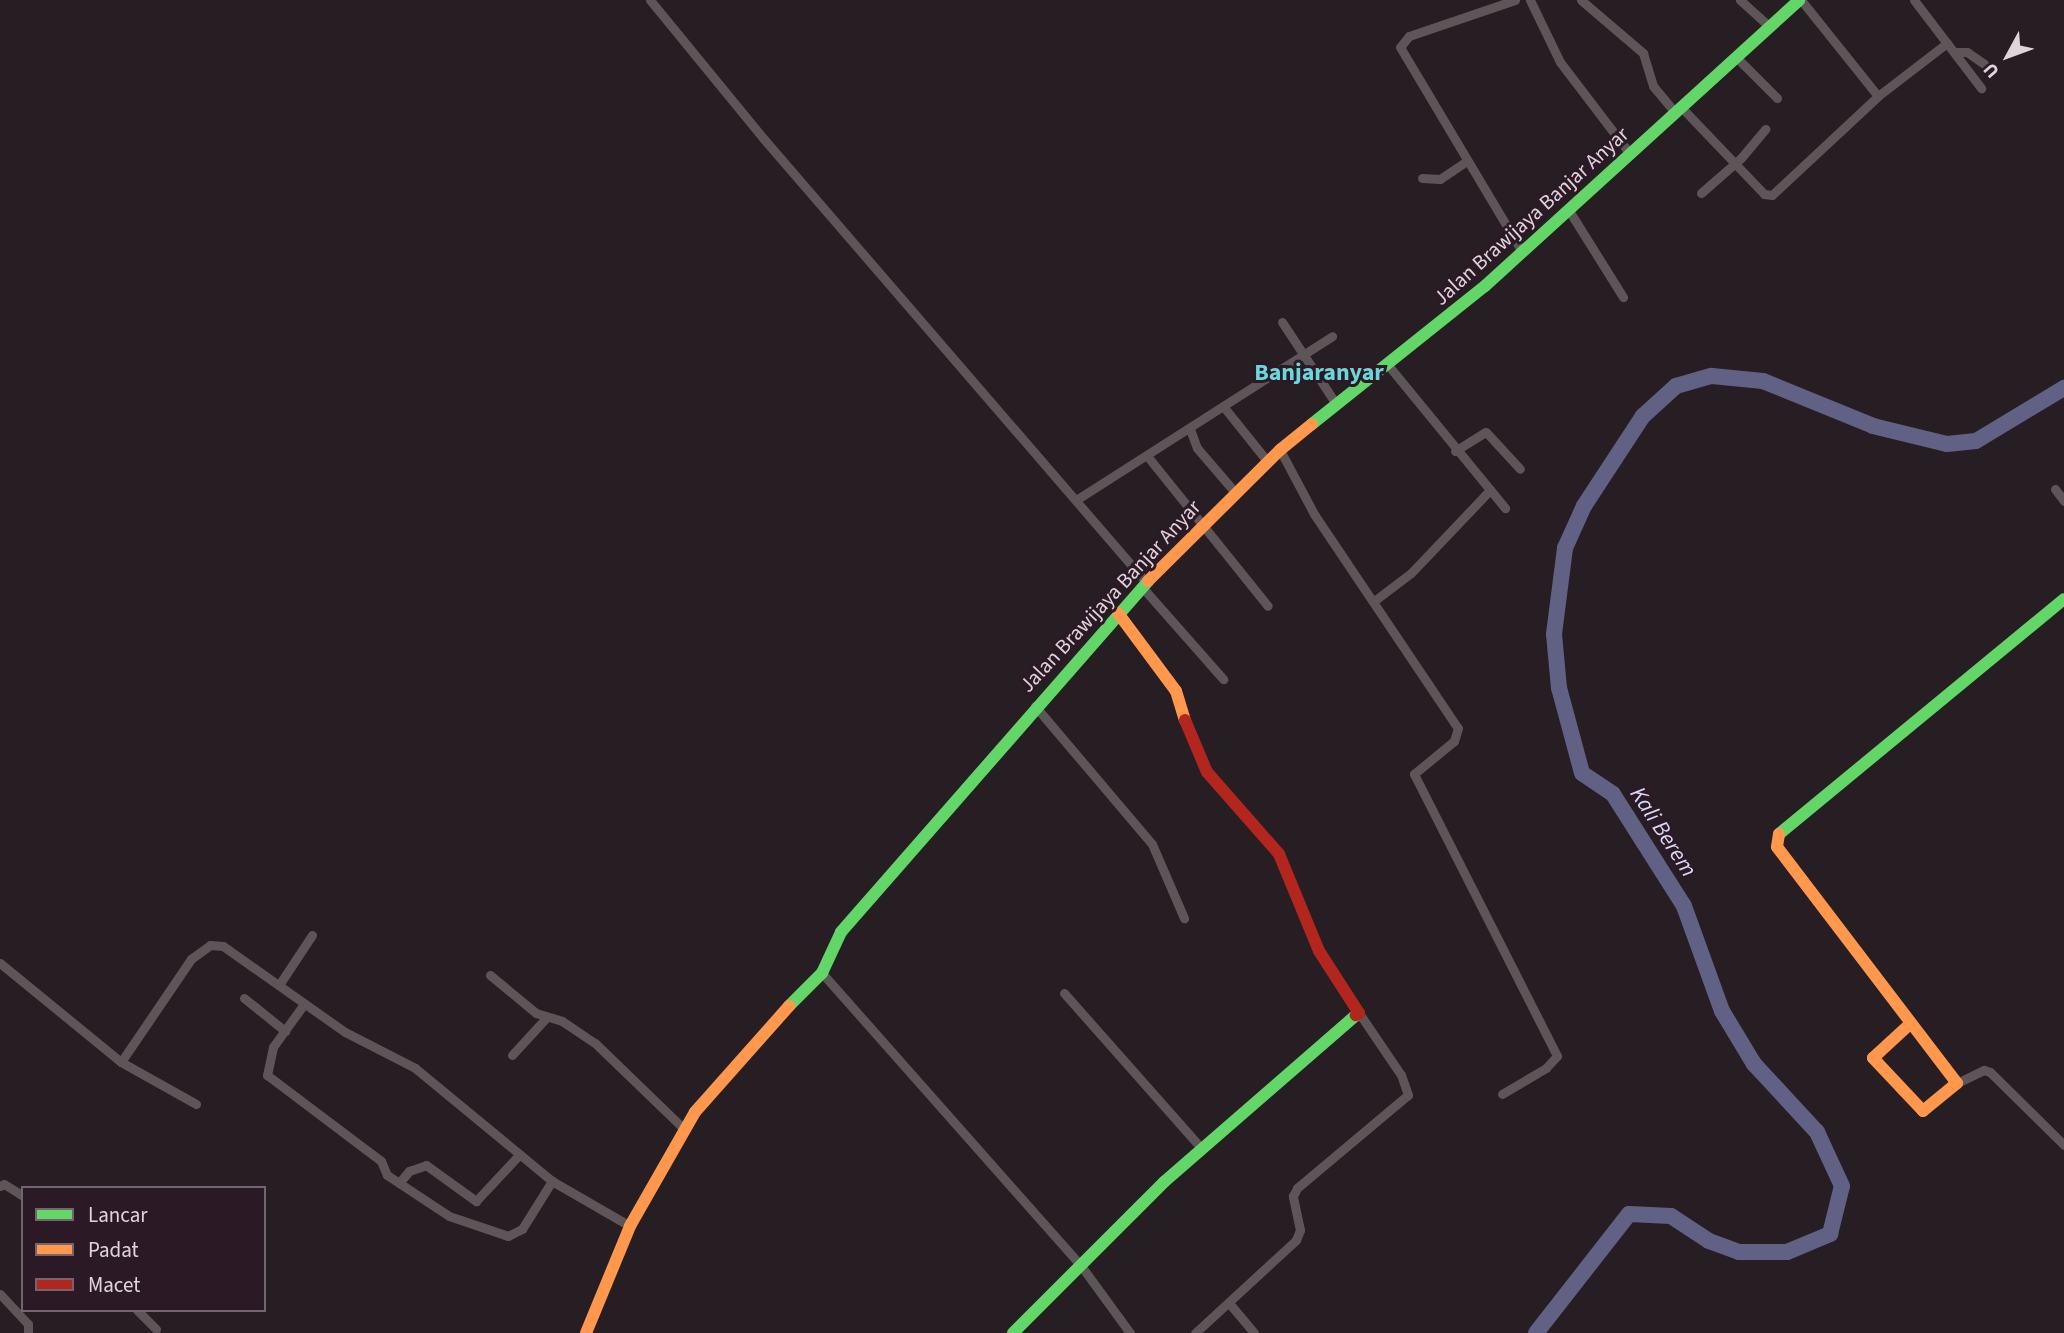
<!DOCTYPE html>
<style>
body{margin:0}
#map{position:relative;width:2064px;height:1333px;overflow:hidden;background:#271e24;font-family:"Source Sans 3",sans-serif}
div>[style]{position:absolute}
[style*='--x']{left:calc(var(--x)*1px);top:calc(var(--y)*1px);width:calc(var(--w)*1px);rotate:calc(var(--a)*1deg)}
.river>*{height:16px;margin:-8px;padding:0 8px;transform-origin:8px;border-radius:8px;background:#616186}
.street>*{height:9px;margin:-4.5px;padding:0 4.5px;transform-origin:4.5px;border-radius:4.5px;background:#5d5558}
.fast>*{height:12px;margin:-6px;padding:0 6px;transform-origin:6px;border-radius:6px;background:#63d668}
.slow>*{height:12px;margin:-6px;padding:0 6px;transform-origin:6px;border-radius:6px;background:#ff974d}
.jam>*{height:12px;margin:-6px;padding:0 6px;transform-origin:6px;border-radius:6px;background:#b3261e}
span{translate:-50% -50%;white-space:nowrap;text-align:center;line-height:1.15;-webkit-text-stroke:6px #2b1a25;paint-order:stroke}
.street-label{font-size:21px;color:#e0d4dc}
.water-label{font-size:23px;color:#d9dbf6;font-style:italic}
.quarter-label{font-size:24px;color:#6bd7da;font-weight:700}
.legend{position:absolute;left:21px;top:1186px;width:245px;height:126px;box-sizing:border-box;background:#2b1a25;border:2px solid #73646e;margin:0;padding:9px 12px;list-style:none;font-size:21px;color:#e0d4dc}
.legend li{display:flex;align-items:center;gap:14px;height:35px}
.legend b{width:35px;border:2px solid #73646e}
.north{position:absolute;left:1973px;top:21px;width:70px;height:70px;-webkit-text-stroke:5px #2b1a25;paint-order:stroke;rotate:229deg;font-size:19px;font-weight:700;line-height:28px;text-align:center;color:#e0d4dc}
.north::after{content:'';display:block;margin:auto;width:24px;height:32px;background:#e0d4dc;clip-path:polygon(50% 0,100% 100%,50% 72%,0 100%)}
</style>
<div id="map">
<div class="river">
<i style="--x:1536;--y:1333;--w:151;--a:-52"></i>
<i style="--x:1629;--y:1214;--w:42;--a:2.7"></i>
<i style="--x:1671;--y:1216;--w:45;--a:33.3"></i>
<i style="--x:1709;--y:1241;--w:32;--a:20"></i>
<i style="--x:1739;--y:1252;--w:48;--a:0"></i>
<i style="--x:1787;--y:1252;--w:47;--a:-22.7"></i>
<i style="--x:1830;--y:1234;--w:49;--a:-76"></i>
<i style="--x:1842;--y:1186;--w:60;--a:-114.8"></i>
<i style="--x:1817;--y:1132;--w:93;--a:-132.8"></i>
<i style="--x:1754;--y:1064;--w:62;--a:-121.1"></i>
<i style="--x:1722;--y:1011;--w:112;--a:-109.9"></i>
<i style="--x:1684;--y:906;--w:133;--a:-122.4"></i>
<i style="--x:1613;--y:794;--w:37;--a:-146"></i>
<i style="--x:1582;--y:773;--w:88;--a:-105.1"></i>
<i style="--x:1559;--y:688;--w:54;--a:-95.3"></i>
<i style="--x:1554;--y:634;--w:87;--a:-82.7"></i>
<i style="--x:1565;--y:548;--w:46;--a:-65.7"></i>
<i style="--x:1584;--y:506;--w:108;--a:-56.8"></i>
<i style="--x:1643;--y:416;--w:45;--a:-42.3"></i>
<i style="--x:1676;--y:386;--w:37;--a:-16"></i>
<i style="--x:1712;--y:376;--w:51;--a:5.6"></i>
<i style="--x:1763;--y:381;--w:119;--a:22.2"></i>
<i style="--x:1873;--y:426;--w:76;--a:13.7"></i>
<i style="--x:1947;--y:444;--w:29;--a:-6"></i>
<i style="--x:1976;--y:441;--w:103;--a:-31.1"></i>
</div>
<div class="street">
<i style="--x:650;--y:0;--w:178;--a:50.7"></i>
<i style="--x:763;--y:138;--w:586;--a:49.22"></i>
<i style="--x:1515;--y:0;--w:112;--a:161.2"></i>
<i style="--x:1409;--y:36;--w:14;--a:129"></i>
<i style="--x:1400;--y:47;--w:239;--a:59.2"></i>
<i style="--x:1530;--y:0;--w:69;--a:64.2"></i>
<i style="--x:1560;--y:62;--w:116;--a:52.7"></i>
<i style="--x:1581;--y:0;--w:82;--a:40.5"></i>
<i style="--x:1643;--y:53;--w:34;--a:73"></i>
<i style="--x:1653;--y:86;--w:34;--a:50"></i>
<i style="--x:1740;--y:0;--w:39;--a:42"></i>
<i style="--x:1801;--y:0;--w:123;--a:51.3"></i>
<i style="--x:1878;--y:96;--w:87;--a:-37.5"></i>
<i style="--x:1914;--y:0;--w:111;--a:52.7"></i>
<i style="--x:1954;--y:52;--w:13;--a:0"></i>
<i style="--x:1967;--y:52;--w:21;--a:35"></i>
<i style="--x:1736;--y:57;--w:58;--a:45"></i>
<i style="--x:1681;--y:107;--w:120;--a:46.3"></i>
<i style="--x:1764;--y:194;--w:8;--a:7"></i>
<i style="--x:1772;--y:195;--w:145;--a:-43"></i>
<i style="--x:1422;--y:178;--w:18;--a:3"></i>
<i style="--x:1440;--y:179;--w:32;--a:-34"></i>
<i style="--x:1701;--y:193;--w:53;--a:-41.2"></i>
<i style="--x:1741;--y:158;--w:38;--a:-50"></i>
<i style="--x:1568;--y:209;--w:104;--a:58"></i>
<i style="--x:1282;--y:322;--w:98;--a:56.6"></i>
<i style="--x:1388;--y:365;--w:185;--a:50.7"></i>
<i style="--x:1223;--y:406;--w:70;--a:51.3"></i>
<i style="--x:1190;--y:429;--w:20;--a:70"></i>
<i style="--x:1197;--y:448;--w:57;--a:49.3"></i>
<i style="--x:1280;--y:450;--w:72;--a:62"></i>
<i style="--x:1314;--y:514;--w:258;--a:56.1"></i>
<i style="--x:1458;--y:728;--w:14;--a:107"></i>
<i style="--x:1454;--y:741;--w:52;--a:140.5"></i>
<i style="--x:1414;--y:774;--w:316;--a:63.1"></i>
<i style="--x:1557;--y:1056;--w:16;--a:133"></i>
<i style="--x:1546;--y:1068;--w:51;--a:149.4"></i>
<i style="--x:1455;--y:451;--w:36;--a:-32"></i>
<i style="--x:1486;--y:432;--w:50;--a:47.4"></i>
<i style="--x:1148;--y:457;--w:191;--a:51.2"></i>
<i style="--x:2055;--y:489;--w:15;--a:53"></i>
<i style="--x:1076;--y:500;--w:304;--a:-32.6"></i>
<i style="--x:1142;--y:587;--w:123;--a:48.6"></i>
<i style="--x:1374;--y:601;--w:46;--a:-37.1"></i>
<i style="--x:1411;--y:573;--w:115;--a:-46.4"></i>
<i style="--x:1035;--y:706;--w:181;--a:49.7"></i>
<i style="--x:1152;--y:844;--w:81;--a:66.6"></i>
<i style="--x:0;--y:963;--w:156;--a:39.3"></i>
<i style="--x:121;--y:1062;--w:86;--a:29.2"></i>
<i style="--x:822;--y:973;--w:387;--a:48.5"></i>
<i style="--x:1079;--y:1263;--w:87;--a:53.9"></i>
<i style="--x:490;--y:975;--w:60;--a:39.6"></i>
<i style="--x:536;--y:1013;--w:27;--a:17"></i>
<i style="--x:562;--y:1021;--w:40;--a:34"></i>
<i style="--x:595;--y:1043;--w:124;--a:44"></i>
<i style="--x:279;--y:985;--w:60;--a:-56.6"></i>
<i style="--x:1064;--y:993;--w:208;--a:48.5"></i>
<i style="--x:244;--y:998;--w:53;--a:38.8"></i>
<i style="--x:304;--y:1004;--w:53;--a:125.8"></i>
<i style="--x:273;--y:1047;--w:29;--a:102"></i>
<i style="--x:267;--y:1075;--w:143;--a:37"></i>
<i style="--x:381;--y:1161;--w:15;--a:67"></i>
<i style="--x:387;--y:1175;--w:74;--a:33.5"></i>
<i style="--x:449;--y:1216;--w:62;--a:18.7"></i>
<i style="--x:508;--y:1236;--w:16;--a:-27"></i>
<i style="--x:522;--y:1229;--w:57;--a:-58"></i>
<i style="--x:512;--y:1055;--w:52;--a:-47.4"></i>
<i style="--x:121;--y:1062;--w:125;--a:-55.8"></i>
<i style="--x:191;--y:959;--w:24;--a:-36"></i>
<i style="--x:210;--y:945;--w:13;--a:4"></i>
<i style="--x:223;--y:946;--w:149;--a:35.2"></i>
<i style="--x:345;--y:1032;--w:79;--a:27.2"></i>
<i style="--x:415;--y:1068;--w:178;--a:39.5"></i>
<i style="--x:552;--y:1181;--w:90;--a:30"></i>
<i style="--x:1957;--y:1083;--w:30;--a:-26"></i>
<i style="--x:1984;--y:1070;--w:6;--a:18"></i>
<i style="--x:1990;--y:1072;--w:104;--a:44.6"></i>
<i style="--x:399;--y:1183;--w:16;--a:-50"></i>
<i style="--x:409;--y:1171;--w:18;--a:-19"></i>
<i style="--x:426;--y:1165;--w:62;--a:35.8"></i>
<i style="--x:476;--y:1201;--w:64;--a:-46.9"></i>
<i style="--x:0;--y:1186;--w:4;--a:-27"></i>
<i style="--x:4;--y:1184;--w:22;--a:32"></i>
<i style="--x:0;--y:1294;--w:41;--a:47"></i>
<i style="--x:28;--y:1324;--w:9;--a:90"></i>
<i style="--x:1229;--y:1303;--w:39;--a:50"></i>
<i style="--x:137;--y:1310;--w:27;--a:45"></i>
<i style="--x:1195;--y:1333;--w:137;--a:-42.6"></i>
<i style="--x:1296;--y:1240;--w:11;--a:-68"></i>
<i style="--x:1300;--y:1230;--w:35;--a:-102"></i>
<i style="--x:1293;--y:1196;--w:9;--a:-63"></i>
<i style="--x:1297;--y:1188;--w:145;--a:-40"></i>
<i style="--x:1408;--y:1095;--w:21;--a:-109"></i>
<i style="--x:1401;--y:1075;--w:75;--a:-124.1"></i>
</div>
<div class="fast">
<i style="--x:1312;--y:424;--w:221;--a:-38.6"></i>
<i style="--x:1485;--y:286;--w:425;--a:-42.3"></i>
<i style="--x:1779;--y:834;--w:369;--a:-39.5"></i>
<i style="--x:789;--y:1006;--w:47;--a:-45"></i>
<i style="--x:822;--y:973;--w:45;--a:-65.1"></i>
<i style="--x:841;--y:932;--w:466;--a:-48.8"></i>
<i style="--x:1013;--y:1333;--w:214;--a:-45"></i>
<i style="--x:1164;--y:1182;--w:254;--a:-41"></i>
</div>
<div class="slow">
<i style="--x:1148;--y:581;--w:186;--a:-44.8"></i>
<i style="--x:1280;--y:450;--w:41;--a:-39.1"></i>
<i style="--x:1118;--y:613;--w:97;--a:53.4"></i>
<i style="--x:1176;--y:691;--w:30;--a:73"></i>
<i style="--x:1779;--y:834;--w:13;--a:99"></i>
<i style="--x:1777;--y:847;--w:297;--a:52.7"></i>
<i style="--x:1957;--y:1083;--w:44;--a:140.5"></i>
<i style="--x:1923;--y:1111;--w:73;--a:-133.3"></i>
<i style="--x:1873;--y:1058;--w:50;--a:-42.6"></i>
<i style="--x:586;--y:1333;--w:116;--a:-67.6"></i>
<i style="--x:630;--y:1226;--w:131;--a:-60.3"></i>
<i style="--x:695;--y:1112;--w:142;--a:-48.4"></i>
</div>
<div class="jam">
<i style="--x:1185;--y:720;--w:56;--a:67.1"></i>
<i style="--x:1207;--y:772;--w:109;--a:48.7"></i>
<i style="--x:1279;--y:854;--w:105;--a:67.6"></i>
<i style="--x:1319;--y:951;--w:74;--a:57.2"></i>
<i style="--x:1359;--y:1013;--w:4;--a:146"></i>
</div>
<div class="street-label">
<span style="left:1531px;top:216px;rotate:-42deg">Jalan Brawijaya Banjar Anyar</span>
<span style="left:1110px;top:596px;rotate:-47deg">Jalan Brawijaya Banjar Anyar</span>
</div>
<div class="water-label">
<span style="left:1663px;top:832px;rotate:57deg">Kali Berem</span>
</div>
<div class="quarter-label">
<span style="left:1319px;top:373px">Banjaranyar</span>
</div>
<ul class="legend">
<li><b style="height:9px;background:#63d668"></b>Lancar</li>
<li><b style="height:9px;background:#ff974d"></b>Padat</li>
<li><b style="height:9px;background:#b3261e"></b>Macet</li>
</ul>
<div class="north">U</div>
</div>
